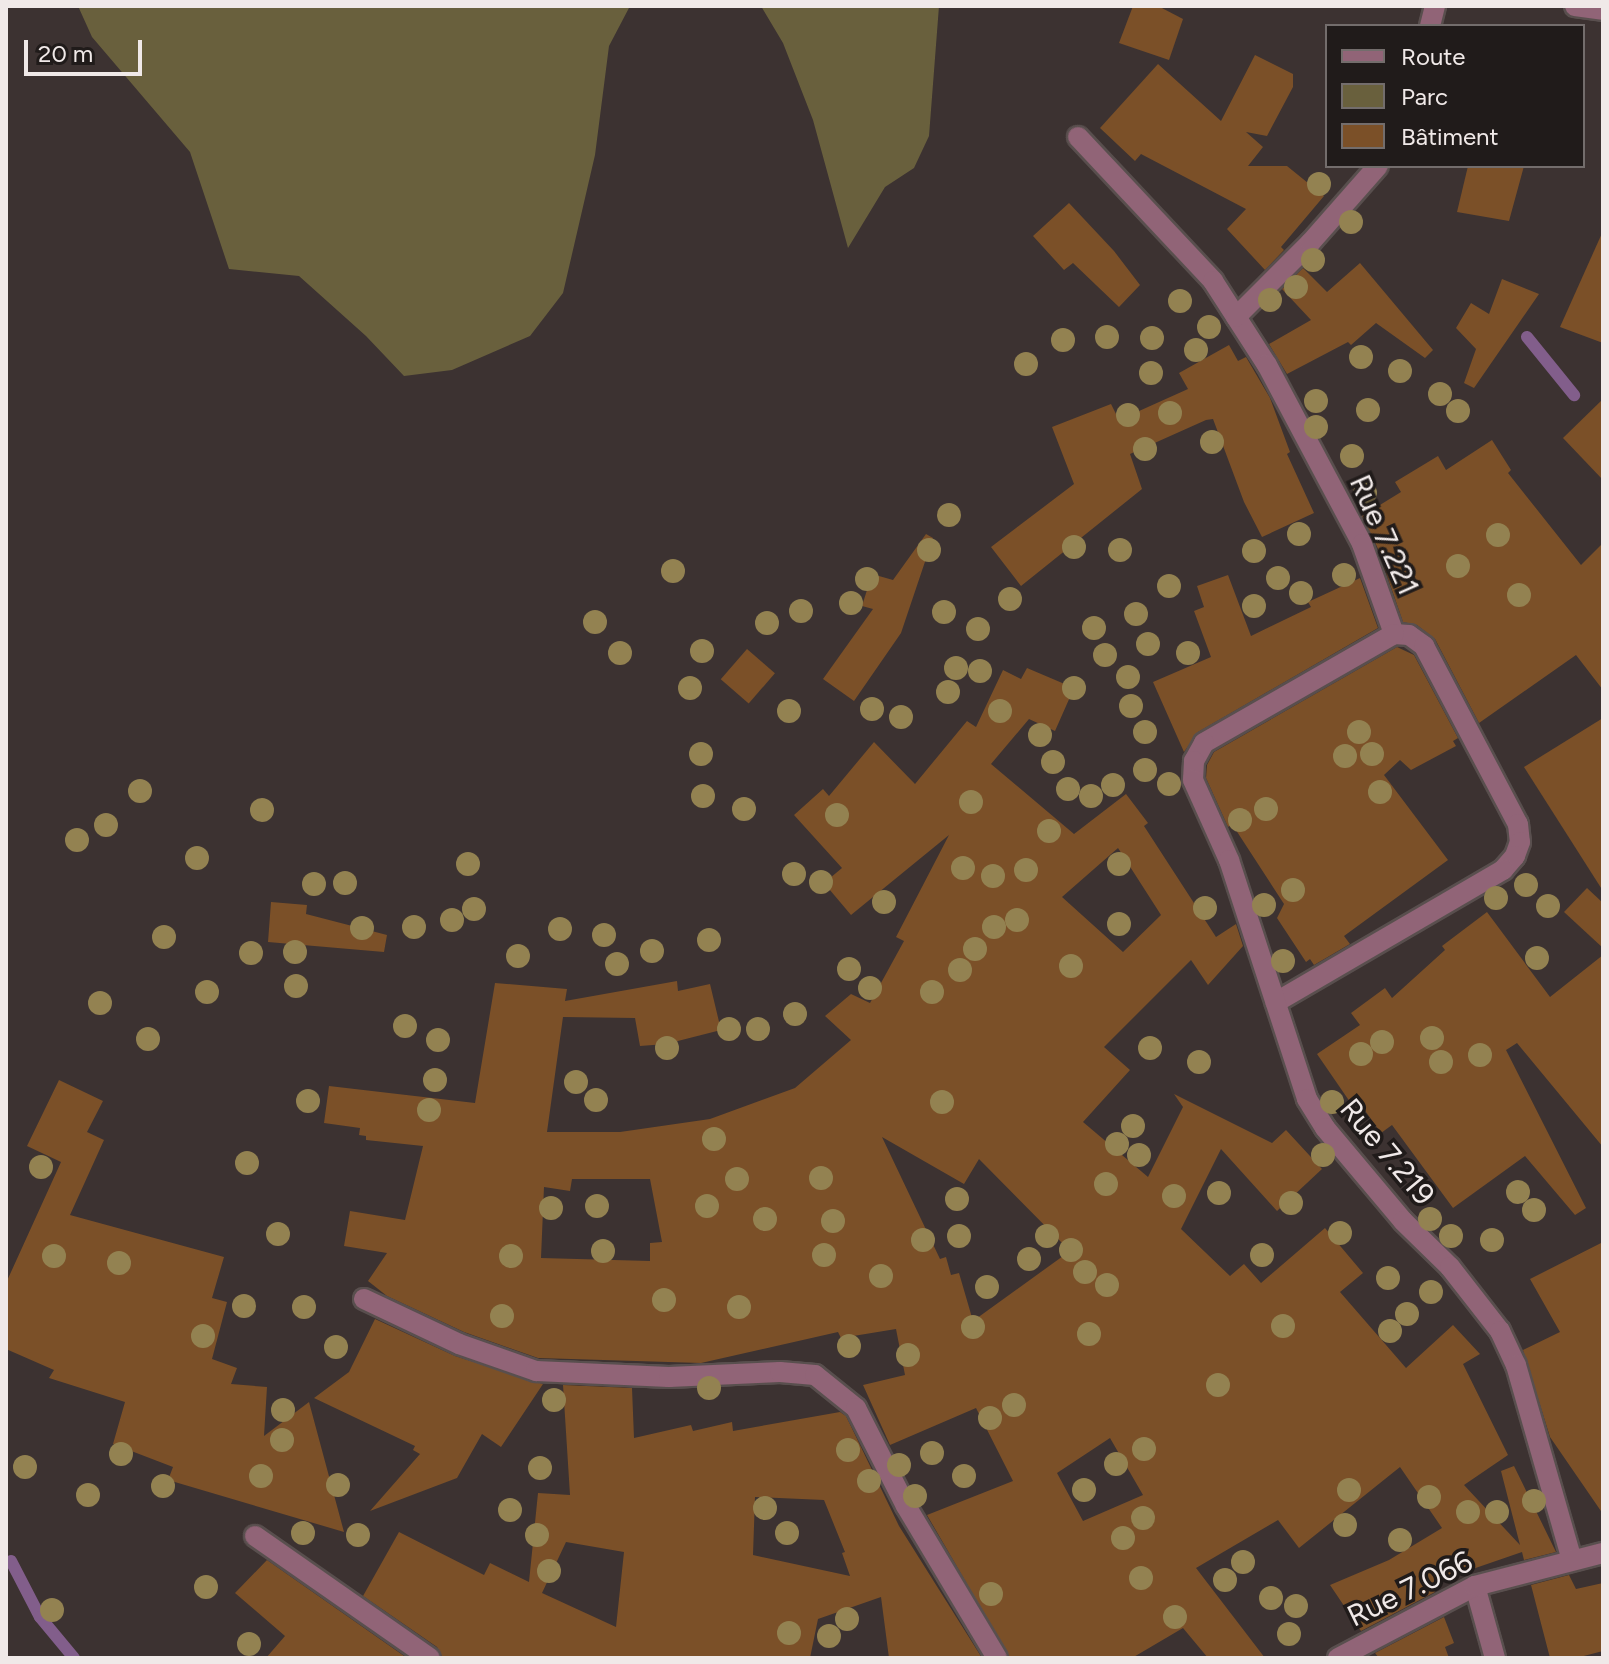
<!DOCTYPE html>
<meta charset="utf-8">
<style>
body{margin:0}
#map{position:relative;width:1609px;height:1664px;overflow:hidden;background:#3c3231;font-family:Figtree,sans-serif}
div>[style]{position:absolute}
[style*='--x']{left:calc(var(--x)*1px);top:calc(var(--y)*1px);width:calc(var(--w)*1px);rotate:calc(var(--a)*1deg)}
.green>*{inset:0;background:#69603d}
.stream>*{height:12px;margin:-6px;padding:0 6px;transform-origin:6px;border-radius:6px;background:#825e8b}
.building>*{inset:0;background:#7b5028;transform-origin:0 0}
.roads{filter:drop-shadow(2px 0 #594f4e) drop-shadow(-2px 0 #594f4e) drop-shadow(0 2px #594f4e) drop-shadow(0 -2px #594f4e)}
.minor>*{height:20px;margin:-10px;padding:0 10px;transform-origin:10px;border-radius:10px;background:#916477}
.trees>*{width:24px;height:24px;margin:-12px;border-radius:50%;background:#938251}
span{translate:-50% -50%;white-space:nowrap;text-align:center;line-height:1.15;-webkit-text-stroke:7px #201b1a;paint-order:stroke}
.street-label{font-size:30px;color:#f0e9e8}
.frame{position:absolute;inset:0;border:8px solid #f0e9e8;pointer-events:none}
.legend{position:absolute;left:1325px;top:24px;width:260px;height:144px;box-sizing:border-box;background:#201b1a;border:2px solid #736d6c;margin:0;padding:10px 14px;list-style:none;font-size:24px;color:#f0e9e8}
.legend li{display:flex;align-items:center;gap:16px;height:40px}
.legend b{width:40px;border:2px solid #736d6c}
.scale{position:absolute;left:24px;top:40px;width:118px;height:36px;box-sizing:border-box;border:4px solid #f0e9e8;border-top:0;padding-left:10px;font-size:24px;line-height:28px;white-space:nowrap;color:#f0e9e8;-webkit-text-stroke:6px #201b1a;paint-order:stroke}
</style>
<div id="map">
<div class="green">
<i style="clip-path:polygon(78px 6px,630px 6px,609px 46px,595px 155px,563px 293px,530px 336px,452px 370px,404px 376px,366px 336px,299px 276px,229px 269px,190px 152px,92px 37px)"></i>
<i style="clip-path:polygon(761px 6px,939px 6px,929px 136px,914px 168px,885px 187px,848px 248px,813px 120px,783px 43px)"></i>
</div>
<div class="stream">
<i style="--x:1527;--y:337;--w:75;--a:51"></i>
<i style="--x:11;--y:1561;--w:63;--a:62.6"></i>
<i style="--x:40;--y:1617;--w:53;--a:50.3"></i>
</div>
<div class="building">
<i style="clip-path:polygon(1133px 6px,1158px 6px,1183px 19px,1169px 60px,1119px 43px)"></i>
<i style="clip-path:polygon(1255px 55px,1293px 74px,1293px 87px,1267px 136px,1246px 132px,1263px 147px,1248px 166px,1287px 166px,1324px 196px,1281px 247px,1284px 250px,1265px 270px,1227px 229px,1246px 209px,1141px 154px,1135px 161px,1100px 128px,1158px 64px,1221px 121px)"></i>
<i style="clip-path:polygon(1468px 166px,1524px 166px,1509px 221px,1457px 212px)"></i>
<i style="clip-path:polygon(1069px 203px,1114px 251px,1140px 285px,1119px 307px,1073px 263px,1064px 270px,1033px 236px)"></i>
<i style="clip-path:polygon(1603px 231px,1603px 343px,1560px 327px)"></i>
<i style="clip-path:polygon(1360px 263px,1433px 350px,1425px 358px,1376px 323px,1351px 345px,1348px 342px,1287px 374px,1269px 344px,1311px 320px,1282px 289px,1303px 268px,1327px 292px)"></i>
<i style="clip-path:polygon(1502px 279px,1539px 294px,1474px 388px,1464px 383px,1476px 349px,1456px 328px,1471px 303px,1489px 314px)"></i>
<i style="clip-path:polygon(1229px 345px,1238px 361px,1246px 357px,1270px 398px,1290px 452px,1287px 454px,1314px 513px,1262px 537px,1244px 502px,1213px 419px,1206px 420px,1130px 454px,1142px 489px,1021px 586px,991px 547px,1074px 484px,1052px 427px,1111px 404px,1119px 420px,1188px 389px,1179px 373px)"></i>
<i style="clip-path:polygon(1603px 399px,1603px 480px,1563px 438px)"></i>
<i style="clip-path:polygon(1492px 440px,1511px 470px,1508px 473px,1581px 565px,1603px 543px,1603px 690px,1576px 655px,1479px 723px,1435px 639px,1417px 625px,1403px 622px,1384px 567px,1386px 565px,1362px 516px,1401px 492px,1395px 482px,1438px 456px,1446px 470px)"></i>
<i style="clip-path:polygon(926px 534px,933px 538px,901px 633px,854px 701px,823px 679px,873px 609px,862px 606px,872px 574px,893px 580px)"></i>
<i style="clip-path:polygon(1228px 575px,1251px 636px,1311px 607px,1308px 602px,1360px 578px,1378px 628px,1198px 732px,1184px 752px,1153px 682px,1211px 657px,1194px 611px,1204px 607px,1197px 586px)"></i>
<i style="clip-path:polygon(1397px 647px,1414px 655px,1458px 738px,1453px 741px,1456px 746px,1411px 770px,1400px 760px,1384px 775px,1448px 860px,1344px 936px,1350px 944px,1314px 965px,1310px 959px,1306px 962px,1277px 918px,1284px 904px,1232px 824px,1228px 827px,1206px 778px,1207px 765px,1214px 752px)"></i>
<i style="left:747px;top:649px;width:37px;height:40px;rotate:41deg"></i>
<i style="clip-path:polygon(evenodd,1027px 668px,1074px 688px,1055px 731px,1029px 719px,991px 764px,1074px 834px,1126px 794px,1148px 823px,1144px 826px,1216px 937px,1236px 924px,1243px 946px,1208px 985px,1191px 960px,1104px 1047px,1130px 1070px,1083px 1122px,1148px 1177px,1183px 1107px,1174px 1094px,1272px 1143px,1286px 1130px,1322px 1169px,1277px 1211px,1221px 1149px,1181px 1229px,1230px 1276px,1244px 1264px,1261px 1283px,1325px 1228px,1363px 1273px,1340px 1292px,1406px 1368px,1453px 1325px,1480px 1354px,1463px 1364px,1508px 1455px,1464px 1485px,1520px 1545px,1501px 1471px,1514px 1466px,1556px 1552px,1524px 1560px,1522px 1552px,1432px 1583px,1435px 1592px,1361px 1631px,1330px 1585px,1389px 1560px,1442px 1528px,1400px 1467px,1299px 1548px,1278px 1520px,1196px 1568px,1265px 1658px,1208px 1658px,1183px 1628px,1132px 1658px,1010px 1658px,927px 1515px,1013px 1481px,976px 1408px,890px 1445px,863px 1385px,905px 1375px,896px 1329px,841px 1338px,838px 1332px,701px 1363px,538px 1358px,464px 1332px,387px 1296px,368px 1281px,387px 1253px,344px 1246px,350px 1211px,405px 1220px,423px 1146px,366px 1140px,366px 1136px,359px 1135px,360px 1128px,324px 1123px,329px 1086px,475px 1103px,495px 983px,567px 989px,565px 1001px,677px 981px,678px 991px,710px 984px,721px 1030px,666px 1044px,640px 1046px,635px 1018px,563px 1017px,547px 1132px,620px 1132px,710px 1119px,795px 1088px,851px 1040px,825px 1016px,851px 994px,870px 1003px,904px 941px,896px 937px,949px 835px,851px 915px,824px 883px,842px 868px,794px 815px,823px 789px,829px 796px,874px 742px,915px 784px,967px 721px,976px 727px,1003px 670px,1021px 679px,1027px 668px,1118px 848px,1161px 915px,1123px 952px,1062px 897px,1118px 848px,1027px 668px,882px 1137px,964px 1184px,979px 1159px,1070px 1251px,973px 1321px,959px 1273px,951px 1275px,946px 1257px,940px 1259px,882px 1137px,1027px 668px,572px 1179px,650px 1179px,662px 1242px,650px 1243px,650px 1261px,541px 1258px,544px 1187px,570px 1191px,572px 1179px,1027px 668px,1110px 1438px,1143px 1495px,1083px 1521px,1057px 1473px,1110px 1438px)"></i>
<i style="clip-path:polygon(1603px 718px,1603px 891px,1524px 767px)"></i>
<i style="clip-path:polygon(1587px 888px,1603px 903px,1603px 948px,1564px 912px)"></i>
<i style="clip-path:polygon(271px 902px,307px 905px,306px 914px,387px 935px,384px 952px,268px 942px)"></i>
<i style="clip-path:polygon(1487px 912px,1550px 997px,1603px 955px,1603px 1147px,1517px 1043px,1506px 1050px,1586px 1208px,1575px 1215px,1525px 1156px,1453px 1208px,1392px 1125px,1381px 1133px,1356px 1098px,1350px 1102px,1317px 1054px,1360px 1025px,1351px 1013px,1385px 988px,1392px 998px,1445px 950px,1442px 946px)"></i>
<i style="clip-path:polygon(59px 1080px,103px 1101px,87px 1132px,104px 1140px,70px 1215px,224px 1257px,212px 1298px,227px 1302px,212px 1359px,237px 1368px,231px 1384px,267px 1387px,264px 1436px,309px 1402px,344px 1532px,168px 1480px,173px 1467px,113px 1444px,125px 1402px,49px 1378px,54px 1370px,6px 1349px,6px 1283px,61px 1162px,27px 1146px)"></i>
<i style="clip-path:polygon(1603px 1242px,1603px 1514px,1550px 1437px,1523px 1350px,1560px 1332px,1530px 1279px)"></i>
<i style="clip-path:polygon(375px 1319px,455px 1356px,543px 1384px,501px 1447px,482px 1434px,457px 1478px,370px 1511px,420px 1454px,413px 1450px,415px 1446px,314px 1398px,349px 1372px)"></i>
<i style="clip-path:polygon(evenodd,563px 1385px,632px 1388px,634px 1438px,691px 1425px,693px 1431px,732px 1422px,733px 1431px,840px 1412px,846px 1416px,899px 1526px,982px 1658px,889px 1658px,881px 1597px,818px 1619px,810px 1658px,443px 1658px,437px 1647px,363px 1596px,399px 1532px,484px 1575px,490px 1563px,529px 1582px,538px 1493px,570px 1495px,563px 1385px,755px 1497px,824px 1500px,845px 1552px,842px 1553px,850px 1576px,753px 1555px,755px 1497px,563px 1385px,566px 1542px,624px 1552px,616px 1627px,542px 1593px,566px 1542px)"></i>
<i style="clip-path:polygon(267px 1560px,407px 1658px,266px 1658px,285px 1636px,235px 1593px)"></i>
<i style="clip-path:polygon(1569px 1575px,1576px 1589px,1603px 1583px,1603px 1651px,1576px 1658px,1550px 1658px,1531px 1585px)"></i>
<i style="clip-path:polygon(1444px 1617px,1454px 1643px,1445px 1647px,1449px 1658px,1379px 1658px,1375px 1653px)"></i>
</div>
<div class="roads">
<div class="minor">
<i style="--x:1575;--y:6;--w:28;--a:8"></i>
<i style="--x:1430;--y:26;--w:21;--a:-76"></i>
<i style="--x:1078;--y:137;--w:197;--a:46.8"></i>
<i style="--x:1213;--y:281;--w:100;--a:57.3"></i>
<i style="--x:1267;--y:365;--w:203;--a:62"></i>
<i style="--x:1362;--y:544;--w:96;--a:70.4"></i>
<i style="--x:1394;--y:634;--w:15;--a:4"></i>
<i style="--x:1409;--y:635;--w:19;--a:36"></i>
<i style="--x:1424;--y:646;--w:201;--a:62.2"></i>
<i style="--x:1518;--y:824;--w:18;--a:84"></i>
<i style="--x:1520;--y:842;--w:15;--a:110"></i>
<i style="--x:1515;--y:856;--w:18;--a:131"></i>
<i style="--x:1503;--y:870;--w:263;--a:149.8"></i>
<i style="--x:1236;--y:317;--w:106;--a:-45"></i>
<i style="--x:1311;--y:242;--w:101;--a:-48.6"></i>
<i style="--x:1394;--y:634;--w:219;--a:150.2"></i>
<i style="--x:1204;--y:743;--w:21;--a:119"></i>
<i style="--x:1194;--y:761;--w:19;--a:93"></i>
<i style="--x:1193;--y:780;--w:88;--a:65.8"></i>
<i style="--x:1229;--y:860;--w:251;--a:71.9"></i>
<i style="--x:1307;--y:1099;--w:34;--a:58"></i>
<i style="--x:1325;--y:1128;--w:121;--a:50"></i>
<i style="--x:1403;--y:1221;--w:66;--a:44.4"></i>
<i style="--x:1450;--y:1267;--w:81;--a:52"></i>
<i style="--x:1500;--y:1331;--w:38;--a:65"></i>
<i style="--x:1516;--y:1365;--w:203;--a:74"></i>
<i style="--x:364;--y:1299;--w:105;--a:25.3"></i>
<i style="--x:459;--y:1344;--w:82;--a:19.3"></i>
<i style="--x:536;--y:1371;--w:133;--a:2.6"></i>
<i style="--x:669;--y:1377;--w:111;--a:-2.6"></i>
<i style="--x:780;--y:1372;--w:35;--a:5"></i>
<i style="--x:815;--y:1375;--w:53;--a:38.8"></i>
<i style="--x:856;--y:1408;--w:110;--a:63"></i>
<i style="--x:906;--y:1506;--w:177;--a:59.1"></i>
<i style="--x:255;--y:1536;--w:213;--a:34.9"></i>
<i style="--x:1475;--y:1586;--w:75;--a:74.5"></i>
<i style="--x:1338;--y:1658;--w:155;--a:-27.7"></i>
<i style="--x:1475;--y:1586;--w:132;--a:-14.5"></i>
</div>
</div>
<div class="trees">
<i style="left:1319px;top:184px"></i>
<i style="left:1351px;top:222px"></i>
<i style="left:1313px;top:260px"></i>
<i style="left:1296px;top:287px"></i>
<i style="left:1270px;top:300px"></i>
<i style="left:1180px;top:301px"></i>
<i style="left:1209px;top:327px"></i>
<i style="left:1107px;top:337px"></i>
<i style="left:1152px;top:338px"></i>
<i style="left:1063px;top:340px"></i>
<i style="left:1196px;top:350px"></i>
<i style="left:1361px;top:357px"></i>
<i style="left:1026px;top:364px"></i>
<i style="left:1400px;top:371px"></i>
<i style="left:1151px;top:373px"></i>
<i style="left:1440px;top:394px"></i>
<i style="left:1316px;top:401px"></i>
<i style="left:1368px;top:410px"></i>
<i style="left:1458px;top:411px"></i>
<i style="left:1170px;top:413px"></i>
<i style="left:1128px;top:415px"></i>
<i style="left:1316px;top:427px"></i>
<i style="left:1212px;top:442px"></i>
<i style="left:1145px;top:449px"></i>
<i style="left:1352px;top:456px"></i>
<i style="left:1365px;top:493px"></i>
<i style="left:949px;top:515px"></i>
<i style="left:1299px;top:534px"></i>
<i style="left:1498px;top:535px"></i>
<i style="left:1074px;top:547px"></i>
<i style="left:929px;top:550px"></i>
<i style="left:1120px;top:550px"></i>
<i style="left:1254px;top:551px"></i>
<i style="left:1458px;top:566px"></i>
<i style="left:673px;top:571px"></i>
<i style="left:1344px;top:575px"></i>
<i style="left:1278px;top:578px"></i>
<i style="left:867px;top:579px"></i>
<i style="left:1169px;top:586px"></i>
<i style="left:1301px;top:593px"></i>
<i style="left:1519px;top:595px"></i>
<i style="left:1010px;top:599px"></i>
<i style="left:851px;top:603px"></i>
<i style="left:1254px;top:606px"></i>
<i style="left:801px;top:611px"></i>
<i style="left:944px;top:612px"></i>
<i style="left:1136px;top:614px"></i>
<i style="left:595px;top:622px"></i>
<i style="left:767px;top:623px"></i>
<i style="left:1094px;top:628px"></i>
<i style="left:978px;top:629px"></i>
<i style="left:1148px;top:644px"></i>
<i style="left:702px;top:651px"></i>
<i style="left:620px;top:653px"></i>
<i style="left:1188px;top:653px"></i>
<i style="left:1105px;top:655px"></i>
<i style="left:956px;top:668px"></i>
<i style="left:980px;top:671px"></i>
<i style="left:1128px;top:677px"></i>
<i style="left:690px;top:688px"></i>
<i style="left:1074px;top:688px"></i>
<i style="left:948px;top:692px"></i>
<i style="left:1131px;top:706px"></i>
<i style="left:872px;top:709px"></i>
<i style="left:789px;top:711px"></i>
<i style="left:1000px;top:711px"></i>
<i style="left:901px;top:717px"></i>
<i style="left:1145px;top:732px"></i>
<i style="left:1359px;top:732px"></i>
<i style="left:1040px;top:735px"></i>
<i style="left:701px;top:754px"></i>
<i style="left:1372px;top:754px"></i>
<i style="left:1345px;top:756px"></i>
<i style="left:1053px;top:762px"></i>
<i style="left:1145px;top:770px"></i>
<i style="left:1169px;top:784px"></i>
<i style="left:1113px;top:785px"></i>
<i style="left:1068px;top:789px"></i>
<i style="left:140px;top:791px"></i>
<i style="left:1380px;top:792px"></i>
<i style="left:703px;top:796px"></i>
<i style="left:1091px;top:796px"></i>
<i style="left:971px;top:802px"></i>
<i style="left:744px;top:809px"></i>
<i style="left:1266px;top:809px"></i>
<i style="left:262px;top:810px"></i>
<i style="left:837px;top:815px"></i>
<i style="left:1240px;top:820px"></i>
<i style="left:106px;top:825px"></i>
<i style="left:1049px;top:831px"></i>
<i style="left:77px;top:840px"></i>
<i style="left:197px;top:858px"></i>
<i style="left:468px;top:864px"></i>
<i style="left:1119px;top:864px"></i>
<i style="left:963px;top:868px"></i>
<i style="left:1026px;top:870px"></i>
<i style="left:794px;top:874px"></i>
<i style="left:993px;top:876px"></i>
<i style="left:821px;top:882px"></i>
<i style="left:345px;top:883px"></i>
<i style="left:314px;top:884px"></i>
<i style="left:1526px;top:885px"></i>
<i style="left:1293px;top:890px"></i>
<i style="left:1496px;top:898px"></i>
<i style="left:884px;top:902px"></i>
<i style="left:1264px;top:905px"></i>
<i style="left:1548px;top:906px"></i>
<i style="left:1205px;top:908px"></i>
<i style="left:474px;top:909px"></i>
<i style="left:452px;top:920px"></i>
<i style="left:1017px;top:920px"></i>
<i style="left:1119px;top:924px"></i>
<i style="left:414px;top:927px"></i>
<i style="left:994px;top:927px"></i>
<i style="left:362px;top:928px"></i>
<i style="left:560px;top:929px"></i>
<i style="left:604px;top:935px"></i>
<i style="left:164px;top:937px"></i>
<i style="left:709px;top:940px"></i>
<i style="left:975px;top:949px"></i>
<i style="left:652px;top:951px"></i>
<i style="left:295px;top:952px"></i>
<i style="left:251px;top:953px"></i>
<i style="left:518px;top:956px"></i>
<i style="left:1537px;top:958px"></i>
<i style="left:1283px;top:961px"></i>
<i style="left:617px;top:964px"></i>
<i style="left:1071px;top:966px"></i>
<i style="left:849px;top:969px"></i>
<i style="left:960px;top:970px"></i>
<i style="left:296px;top:986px"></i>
<i style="left:870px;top:988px"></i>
<i style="left:207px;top:992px"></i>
<i style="left:932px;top:992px"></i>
<i style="left:100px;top:1003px"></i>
<i style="left:795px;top:1014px"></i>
<i style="left:405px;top:1026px"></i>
<i style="left:729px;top:1029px"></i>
<i style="left:758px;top:1029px"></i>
<i style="left:1432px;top:1038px"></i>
<i style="left:148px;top:1039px"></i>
<i style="left:438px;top:1040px"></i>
<i style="left:1382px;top:1042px"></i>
<i style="left:667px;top:1048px"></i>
<i style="left:1150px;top:1048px"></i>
<i style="left:1361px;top:1054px"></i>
<i style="left:1480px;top:1055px"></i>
<i style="left:1199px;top:1062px"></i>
<i style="left:1441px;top:1062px"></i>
<i style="left:435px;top:1080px"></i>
<i style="left:576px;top:1082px"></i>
<i style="left:596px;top:1100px"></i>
<i style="left:308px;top:1101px"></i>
<i style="left:942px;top:1102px"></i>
<i style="left:1332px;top:1102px"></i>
<i style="left:429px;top:1110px"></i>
<i style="left:1133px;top:1126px"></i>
<i style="left:714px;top:1139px"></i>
<i style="left:1117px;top:1144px"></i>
<i style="left:1139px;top:1155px"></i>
<i style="left:1323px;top:1155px"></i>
<i style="left:247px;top:1163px"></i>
<i style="left:41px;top:1167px"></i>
<i style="left:821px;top:1178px"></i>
<i style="left:737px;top:1179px"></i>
<i style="left:1106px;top:1184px"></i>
<i style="left:1518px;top:1192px"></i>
<i style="left:1219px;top:1193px"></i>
<i style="left:1174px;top:1196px"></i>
<i style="left:957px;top:1199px"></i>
<i style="left:1291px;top:1203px"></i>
<i style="left:597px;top:1206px"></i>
<i style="left:707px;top:1206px"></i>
<i style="left:551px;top:1208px"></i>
<i style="left:1534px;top:1210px"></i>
<i style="left:765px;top:1219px"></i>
<i style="left:1430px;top:1219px"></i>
<i style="left:833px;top:1221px"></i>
<i style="left:1340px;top:1233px"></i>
<i style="left:278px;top:1234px"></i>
<i style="left:959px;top:1236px"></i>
<i style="left:1047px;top:1236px"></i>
<i style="left:1451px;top:1236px"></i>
<i style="left:923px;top:1240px"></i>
<i style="left:1492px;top:1240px"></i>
<i style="left:1071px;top:1250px"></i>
<i style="left:603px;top:1251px"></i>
<i style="left:824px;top:1255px"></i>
<i style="left:1262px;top:1255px"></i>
<i style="left:54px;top:1256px"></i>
<i style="left:511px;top:1256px"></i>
<i style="left:1029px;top:1259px"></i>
<i style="left:119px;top:1263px"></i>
<i style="left:1085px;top:1272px"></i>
<i style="left:881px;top:1276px"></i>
<i style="left:1388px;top:1278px"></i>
<i style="left:1107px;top:1285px"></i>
<i style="left:987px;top:1287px"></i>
<i style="left:1431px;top:1292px"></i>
<i style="left:664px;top:1300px"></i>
<i style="left:244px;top:1306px"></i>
<i style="left:304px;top:1307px"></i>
<i style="left:739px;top:1307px"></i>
<i style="left:1407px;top:1314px"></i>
<i style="left:502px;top:1316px"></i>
<i style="left:1283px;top:1326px"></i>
<i style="left:973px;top:1327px"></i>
<i style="left:1390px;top:1331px"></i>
<i style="left:1089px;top:1334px"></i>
<i style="left:203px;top:1336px"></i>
<i style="left:849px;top:1346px"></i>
<i style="left:336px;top:1347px"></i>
<i style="left:908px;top:1355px"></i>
<i style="left:1218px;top:1385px"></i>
<i style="left:709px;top:1388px"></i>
<i style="left:554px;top:1400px"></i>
<i style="left:1014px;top:1405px"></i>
<i style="left:283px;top:1410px"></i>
<i style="left:990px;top:1418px"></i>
<i style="left:282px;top:1440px"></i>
<i style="left:1144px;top:1449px"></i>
<i style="left:848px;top:1450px"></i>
<i style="left:932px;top:1453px"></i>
<i style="left:121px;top:1454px"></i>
<i style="left:1116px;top:1464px"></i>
<i style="left:899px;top:1465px"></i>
<i style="left:25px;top:1467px"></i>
<i style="left:540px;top:1468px"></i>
<i style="left:261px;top:1476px"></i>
<i style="left:964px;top:1476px"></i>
<i style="left:869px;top:1481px"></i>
<i style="left:338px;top:1485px"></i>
<i style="left:163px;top:1486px"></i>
<i style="left:1084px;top:1490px"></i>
<i style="left:1349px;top:1490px"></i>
<i style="left:88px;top:1495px"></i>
<i style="left:915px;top:1496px"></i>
<i style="left:1429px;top:1497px"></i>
<i style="left:1534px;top:1501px"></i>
<i style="left:765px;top:1508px"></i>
<i style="left:510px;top:1510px"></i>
<i style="left:1468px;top:1512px"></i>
<i style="left:1497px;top:1512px"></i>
<i style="left:1143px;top:1518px"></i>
<i style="left:1345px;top:1525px"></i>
<i style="left:303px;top:1533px"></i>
<i style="left:787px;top:1533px"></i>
<i style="left:358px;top:1535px"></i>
<i style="left:537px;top:1535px"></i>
<i style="left:1123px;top:1538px"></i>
<i style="left:1400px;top:1540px"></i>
<i style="left:1243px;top:1562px"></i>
<i style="left:549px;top:1571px"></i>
<i style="left:1141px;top:1578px"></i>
<i style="left:1225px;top:1580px"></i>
<i style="left:206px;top:1587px"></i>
<i style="left:991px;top:1594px"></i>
<i style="left:1271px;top:1598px"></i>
<i style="left:1296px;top:1606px"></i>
<i style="left:52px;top:1610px"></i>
<i style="left:1175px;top:1617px"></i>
<i style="left:847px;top:1619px"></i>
<i style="left:789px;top:1633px"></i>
<i style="left:1289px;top:1634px"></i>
<i style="left:829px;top:1636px"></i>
<i style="left:249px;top:1644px"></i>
</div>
<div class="street-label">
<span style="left:1384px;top:535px;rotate:66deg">Rue 7.221</span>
<span style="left:1387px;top:1152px;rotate:50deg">Rue 7.219</span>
<span style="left:1410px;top:1589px;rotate:-26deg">Rue 7.066</span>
</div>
<div class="frame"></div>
<ul class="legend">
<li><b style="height:10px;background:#916477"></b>Route</li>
<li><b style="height:22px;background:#69603d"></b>Parc</li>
<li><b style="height:22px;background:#7b5028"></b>Bâtiment</li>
</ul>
<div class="scale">20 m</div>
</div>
